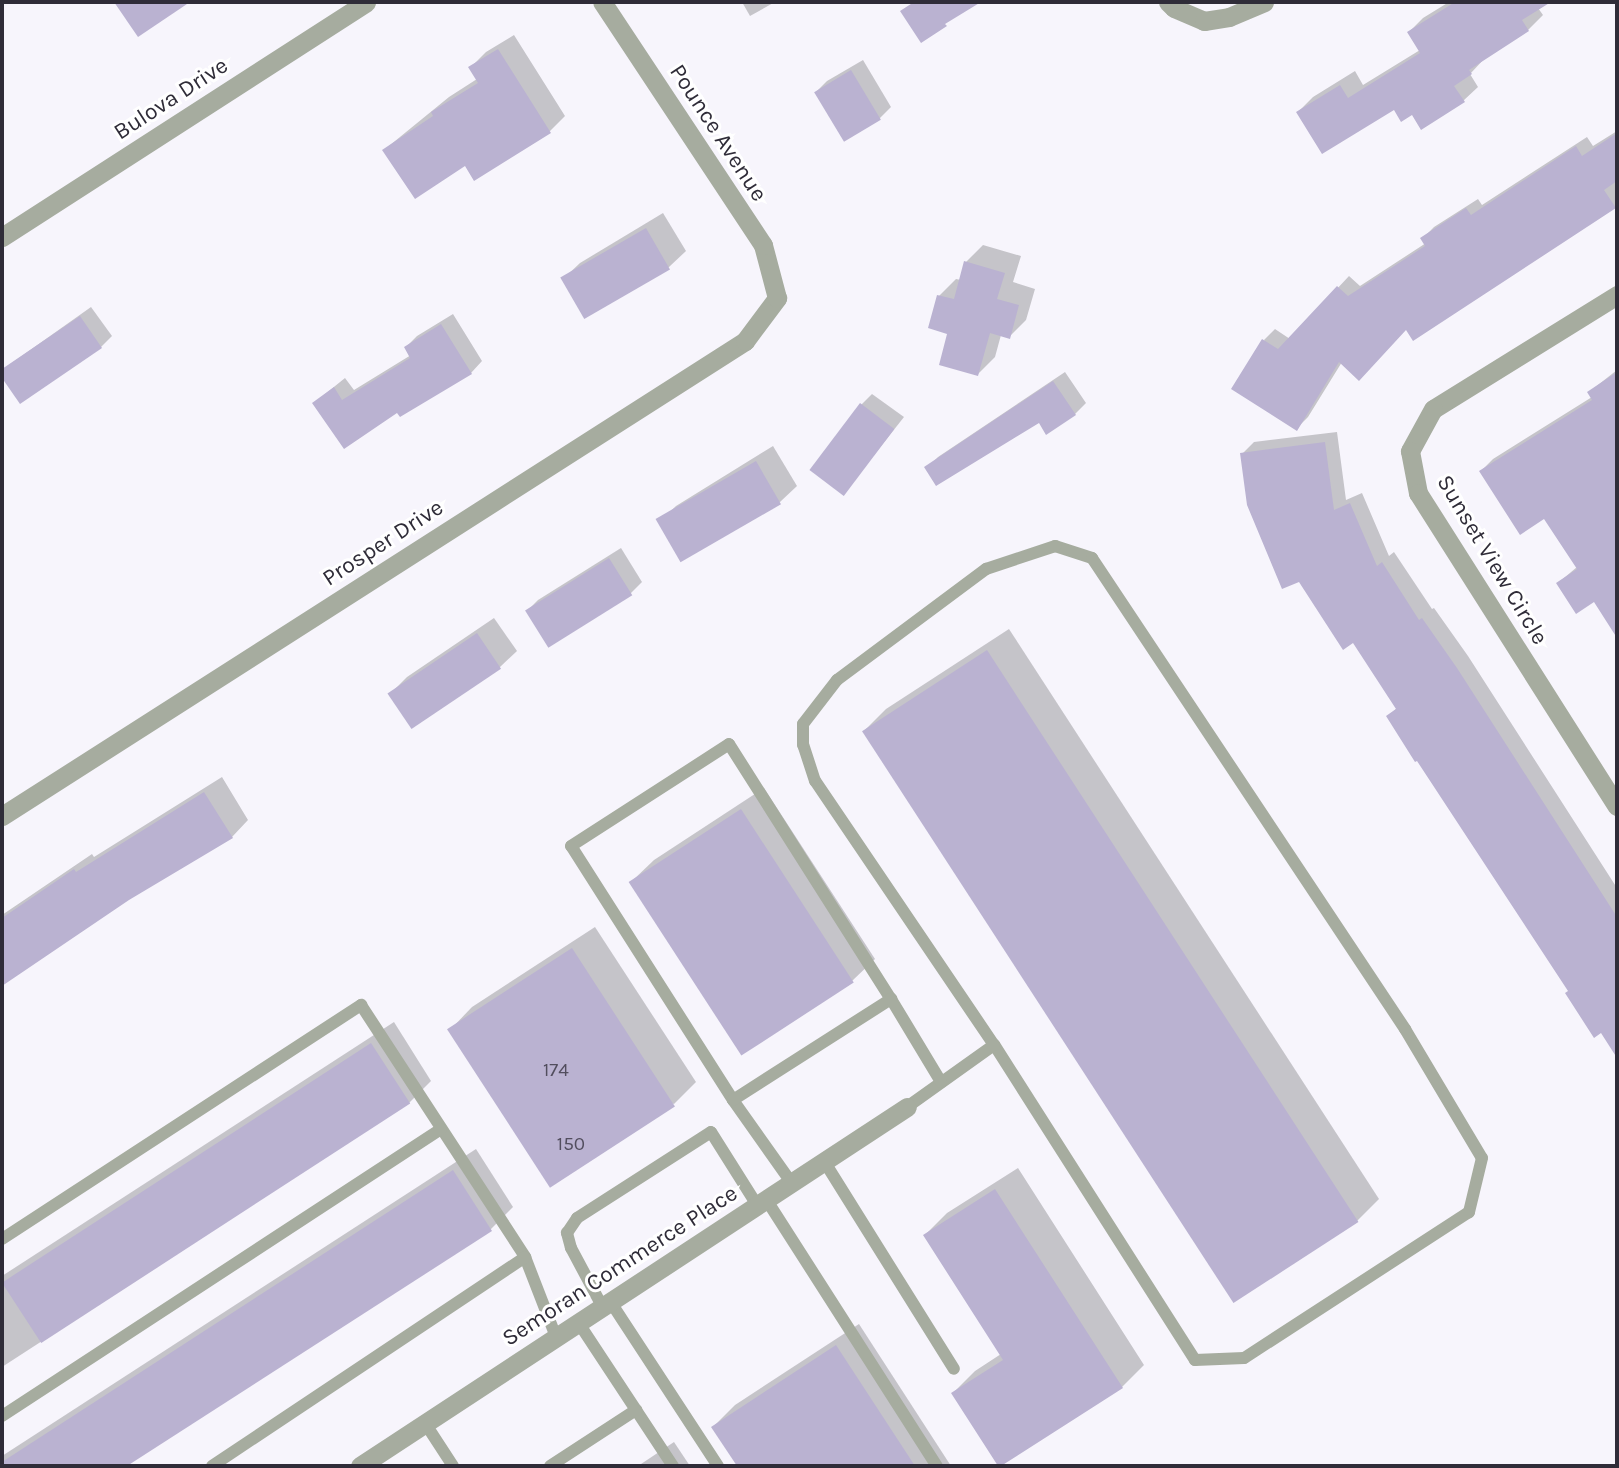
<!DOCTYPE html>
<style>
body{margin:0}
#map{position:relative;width:1619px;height:1468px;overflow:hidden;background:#f7f5fc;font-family:Karla,sans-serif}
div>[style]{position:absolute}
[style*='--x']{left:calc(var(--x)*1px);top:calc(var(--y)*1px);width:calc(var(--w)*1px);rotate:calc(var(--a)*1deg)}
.shadow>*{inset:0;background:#0003}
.building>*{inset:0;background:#bab2d1;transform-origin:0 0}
.service>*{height:12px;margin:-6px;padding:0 6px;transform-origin:6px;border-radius:6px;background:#a6ac9f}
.minor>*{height:19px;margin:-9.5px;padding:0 9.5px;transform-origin:9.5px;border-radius:9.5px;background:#a6ac9f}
span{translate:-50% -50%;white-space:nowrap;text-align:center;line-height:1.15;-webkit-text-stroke:6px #fff;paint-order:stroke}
.number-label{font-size:19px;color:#524e5e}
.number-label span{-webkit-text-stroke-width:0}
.street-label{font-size:23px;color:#2f2c38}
.frame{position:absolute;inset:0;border:4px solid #2f2c38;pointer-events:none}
</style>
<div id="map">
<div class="shadow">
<i style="clip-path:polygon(742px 2px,775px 2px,750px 16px)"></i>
<i style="clip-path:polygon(1449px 2px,1547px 2px,1538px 8px,1543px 15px,1528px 30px,1485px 58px,1470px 74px,1478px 87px,1463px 101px,1413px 112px,1394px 108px,1298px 112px,1313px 97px,1355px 71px,1363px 85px,1420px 50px,1409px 32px,1423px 18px)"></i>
<i style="clip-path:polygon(514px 35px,565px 116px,550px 131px,465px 164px,384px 150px,449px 97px,477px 79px,470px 68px,486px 52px)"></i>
<i style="clip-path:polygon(863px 60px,891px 107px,880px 118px,844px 140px,816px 92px,827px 81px)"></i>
<i style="clip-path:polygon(1617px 131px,1617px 205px,1414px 338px,1407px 328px,1342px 362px,1308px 417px,1297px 428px,1264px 340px,1275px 329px,1290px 339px,1349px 276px,1360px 286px,1426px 243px,1423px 238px,1434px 227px,1478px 199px,1482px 205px,1587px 137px,1593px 146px)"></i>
<i style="clip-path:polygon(663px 213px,686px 251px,669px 267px,563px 279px,580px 263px)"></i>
<i style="clip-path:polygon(983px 245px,1021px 256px,1013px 282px,1035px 289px,1026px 320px,1009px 337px,1001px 335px,995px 357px,978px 374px,950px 333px,939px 296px,956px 279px,961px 280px,966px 262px)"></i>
<i style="clip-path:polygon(91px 307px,112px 336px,101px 347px,20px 402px,2px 375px,2px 370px)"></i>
<i style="clip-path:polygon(453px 314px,482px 361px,471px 373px,398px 410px,314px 403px,345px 378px,354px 390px,411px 355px,406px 347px,417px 336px)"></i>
<i style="clip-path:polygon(1617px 370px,1617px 470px,1611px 474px,1617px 483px,1617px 635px,1594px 600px,1558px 583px,1577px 567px,1545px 516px,1481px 471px,1493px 459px,1592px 397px,1589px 392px)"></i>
<i style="clip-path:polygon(1065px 372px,1086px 403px,1075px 414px,1039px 421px,927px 468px,938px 457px)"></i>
<i style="clip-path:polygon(872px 394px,904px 417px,844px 493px,861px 405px)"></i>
<i style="clip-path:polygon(1337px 432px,1346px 500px,1362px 493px,1389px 556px,1394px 552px,1432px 609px,1434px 608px,1468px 656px,1617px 888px,1617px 1055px,1388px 716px,1397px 708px,1242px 454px,1254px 442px)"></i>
<i style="clip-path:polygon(773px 446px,797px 486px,780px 502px,659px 522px,676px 506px)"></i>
<i style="clip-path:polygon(621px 548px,642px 582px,631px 593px,549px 645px,527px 611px,538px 600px)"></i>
<i style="clip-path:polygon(494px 618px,517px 651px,500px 667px,412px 727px,390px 694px,407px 677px)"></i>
<i style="clip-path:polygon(1009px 629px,1379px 1199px,1357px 1221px,864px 731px,886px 709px)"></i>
<i style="clip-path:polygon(222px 777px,248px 820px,232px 837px,128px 898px,2px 982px,2px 915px,92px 854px,94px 857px)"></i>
<i style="clip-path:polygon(764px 788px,875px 959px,852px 981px,631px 882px,654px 860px)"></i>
<i style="clip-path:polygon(595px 927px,696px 1082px,674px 1104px,450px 1030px,472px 1007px)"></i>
<i style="clip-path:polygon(394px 1022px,431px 1081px,409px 1103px,2px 1367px,2px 1276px)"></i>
<i style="clip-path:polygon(476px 1149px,513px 1207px,491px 1229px,124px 1466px,2px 1466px,2px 1456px)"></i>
<i style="clip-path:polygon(1018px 1168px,1144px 1365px,1122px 1387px,953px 1393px,975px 1371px,1001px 1354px,925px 1235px,947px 1213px)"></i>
<i style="clip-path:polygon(859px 1324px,951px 1466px,739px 1466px,713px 1427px,735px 1405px)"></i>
<i style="clip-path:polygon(674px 1442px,690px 1466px,638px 1466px)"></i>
</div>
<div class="building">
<i style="clip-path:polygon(114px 2px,190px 2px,138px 37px)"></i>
<i style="clip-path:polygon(914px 2px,981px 2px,945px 24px,947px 26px,921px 43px,900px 11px)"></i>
<i style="clip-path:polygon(1455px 2px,1551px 2px,1522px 20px,1529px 31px,1469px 70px,1472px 74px,1454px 86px,1465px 102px,1421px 130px,1412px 115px,1401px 122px,1394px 110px,1322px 154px,1296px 112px,1340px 85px,1348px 98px,1420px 53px,1407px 32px)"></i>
<i style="clip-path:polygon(498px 49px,551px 133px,474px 181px,465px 166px,415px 199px,382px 150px,433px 116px,431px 112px,478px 83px,468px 67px)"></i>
<i style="left:851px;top:70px;width:58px;height:43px;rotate:59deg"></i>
<i style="clip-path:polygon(1617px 133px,1617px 181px,1604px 190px,1616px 208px,1413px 341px,1406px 330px,1359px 381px,1339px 362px,1297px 431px,1231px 389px,1262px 339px,1278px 349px,1337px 286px,1348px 296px,1425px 246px,1420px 238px,1466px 208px,1471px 215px,1576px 146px,1582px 156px)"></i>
<i style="left:646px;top:228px;width:48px;height:99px;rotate:60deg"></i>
<i style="clip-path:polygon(964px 261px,1005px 273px,997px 299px,1019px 305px,1010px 339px,990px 333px,978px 376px,939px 365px,947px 334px,928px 328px,937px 295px,954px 299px)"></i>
<i style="clip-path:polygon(80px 316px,102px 348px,20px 404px,2px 378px,2px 369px)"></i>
<i style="clip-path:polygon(441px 324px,472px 374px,400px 417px,397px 413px,344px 449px,312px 403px,334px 387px,342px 400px,410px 358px,404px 347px)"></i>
<i style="clip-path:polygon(1617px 372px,1617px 638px,1594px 602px,1576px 614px,1556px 583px,1577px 569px,1544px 519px,1520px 535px,1479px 471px,1592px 400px,1587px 392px)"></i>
<i style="clip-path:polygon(1053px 381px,1076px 415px,1046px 435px,1039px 423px,936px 486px,924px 467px)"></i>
<i style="left:860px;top:403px;width:43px;height:84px;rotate:37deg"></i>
<i style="clip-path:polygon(1325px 442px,1334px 510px,1350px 503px,1377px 566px,1382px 562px,1419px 620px,1422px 618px,1457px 668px,1617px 917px,1617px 1058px,1601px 1033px,1594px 1038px,1565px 993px,1568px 991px,1417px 761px,1415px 762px,1386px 716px,1396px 709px,1353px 643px,1343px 650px,1299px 582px,1282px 589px,1247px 505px,1240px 453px)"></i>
<i style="left:756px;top:461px;width:50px;height:116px;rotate:60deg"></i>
<i style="left:609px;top:558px;width:44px;height:99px;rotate:58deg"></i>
<i style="left:477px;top:633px;width:43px;height:108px;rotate:56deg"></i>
<i style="left:987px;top:650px;width:682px;height:149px;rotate:57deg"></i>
<i style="clip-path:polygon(204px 792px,233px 838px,129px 900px,2px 986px,2px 918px,74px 869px,76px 872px)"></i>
<i style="left:741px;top:809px;width:207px;height:134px;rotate:57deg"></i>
<i style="left:572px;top:948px;width:189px;height:149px;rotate:57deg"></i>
<i style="left:371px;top:1043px;width:72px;height:440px;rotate:57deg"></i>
<i style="clip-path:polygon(453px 1170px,492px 1231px,127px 1466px,2px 1466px,2px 1462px)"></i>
<i style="clip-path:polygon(995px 1189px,1123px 1388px,1001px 1466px,998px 1466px,951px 1393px,1003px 1360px,923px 1235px)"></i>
<i style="clip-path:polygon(836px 1345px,915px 1466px,737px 1466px,711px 1427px)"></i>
</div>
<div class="service">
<i style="--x:1055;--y:546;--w:39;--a:18"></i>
<i style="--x:1092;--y:558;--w:566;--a:56.39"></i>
<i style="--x:1405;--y:1029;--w:150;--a:59.2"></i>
<i style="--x:1482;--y:1158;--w:56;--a:103.5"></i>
<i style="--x:1469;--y:1212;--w:268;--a:147"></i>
<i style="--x:1244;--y:1358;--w:49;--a:177.7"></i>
<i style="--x:1195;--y:1360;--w:374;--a:-122.5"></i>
<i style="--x:994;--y:1045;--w:319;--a:-124.1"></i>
<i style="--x:815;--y:781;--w:38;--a:-108"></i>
<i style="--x:803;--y:745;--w:21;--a:-90"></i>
<i style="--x:803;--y:724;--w:56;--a:-52.3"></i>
<i style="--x:837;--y:680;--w:186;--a:-36.7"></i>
<i style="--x:986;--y:569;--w:73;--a:-18.4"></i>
<i style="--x:733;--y:1100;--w:301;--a:-122.5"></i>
<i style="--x:571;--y:846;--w:188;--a:-32.8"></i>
<i style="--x:729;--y:744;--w:302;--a:57.6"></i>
<i style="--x:907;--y:1107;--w:107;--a:-35.5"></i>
<i style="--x:824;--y:1161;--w:245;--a:58"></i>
<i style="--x:791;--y:1182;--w:100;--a:-125.3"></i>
<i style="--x:733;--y:1100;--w:188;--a:-32.6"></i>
<i style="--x:891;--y:999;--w:97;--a:58.9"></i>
<i style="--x:766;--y:1199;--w:317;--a:57.4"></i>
<i style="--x:2;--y:1239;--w:429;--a:-33.1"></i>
<i style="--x:361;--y:1005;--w:301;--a:56.9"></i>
<i style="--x:525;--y:1257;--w:86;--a:68.8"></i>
<i style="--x:610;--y:1301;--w:197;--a:56.8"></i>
<i style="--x:602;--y:1306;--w:66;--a:-118.1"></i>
<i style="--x:571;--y:1248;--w:16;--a:-105"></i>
<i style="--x:567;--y:1233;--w:18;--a:-56"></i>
<i style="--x:577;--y:1218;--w:159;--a:-32.7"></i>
<i style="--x:711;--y:1132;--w:86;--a:57.8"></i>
<i style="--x:578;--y:1322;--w:173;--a:56.6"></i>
<i style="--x:2;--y:1416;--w:524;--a:-33.17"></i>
<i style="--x:425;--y:1423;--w:51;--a:56.9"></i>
<i style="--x:212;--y:1466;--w:376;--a:-33.7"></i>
<i style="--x:550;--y:1466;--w:103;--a:-33.1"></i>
</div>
<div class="minor">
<i style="--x:1168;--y:2;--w:8;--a:45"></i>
<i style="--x:1174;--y:8;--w:33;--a:23"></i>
<i style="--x:1204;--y:21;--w:25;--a:-9"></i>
<i style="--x:1229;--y:17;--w:38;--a:-23"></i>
<i style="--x:2;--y:237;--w:433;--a:-32.8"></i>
<i style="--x:1617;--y:295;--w:216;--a:148.2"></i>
<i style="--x:1433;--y:409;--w:48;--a:118.7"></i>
<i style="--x:1410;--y:451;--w:43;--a:79.2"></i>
<i style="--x:1418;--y:493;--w:371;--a:57.6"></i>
<i style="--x:2;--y:816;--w:882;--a:-32.59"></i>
<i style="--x:745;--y:341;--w:54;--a:-53.3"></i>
<i style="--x:777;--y:298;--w:55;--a:-104.8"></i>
<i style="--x:763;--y:245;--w:291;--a:-123.5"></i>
<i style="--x:360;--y:1466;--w:654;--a:-33.28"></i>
</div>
<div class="number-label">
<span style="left:556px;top:1071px">174</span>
<span style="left:571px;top:1145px">150</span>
</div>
<div class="street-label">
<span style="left:171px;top:99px;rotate:-33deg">Bulova Drive</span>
<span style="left:718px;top:133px;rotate:57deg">Pounce Avenue</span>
<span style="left:383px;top:543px;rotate:-33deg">Prosper Drive</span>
<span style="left:1492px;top:560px;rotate:59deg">Sunset View Circle</span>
<span style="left:620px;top:1266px;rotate:-33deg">Semoran Commerce Place</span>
</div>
<div class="frame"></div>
</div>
